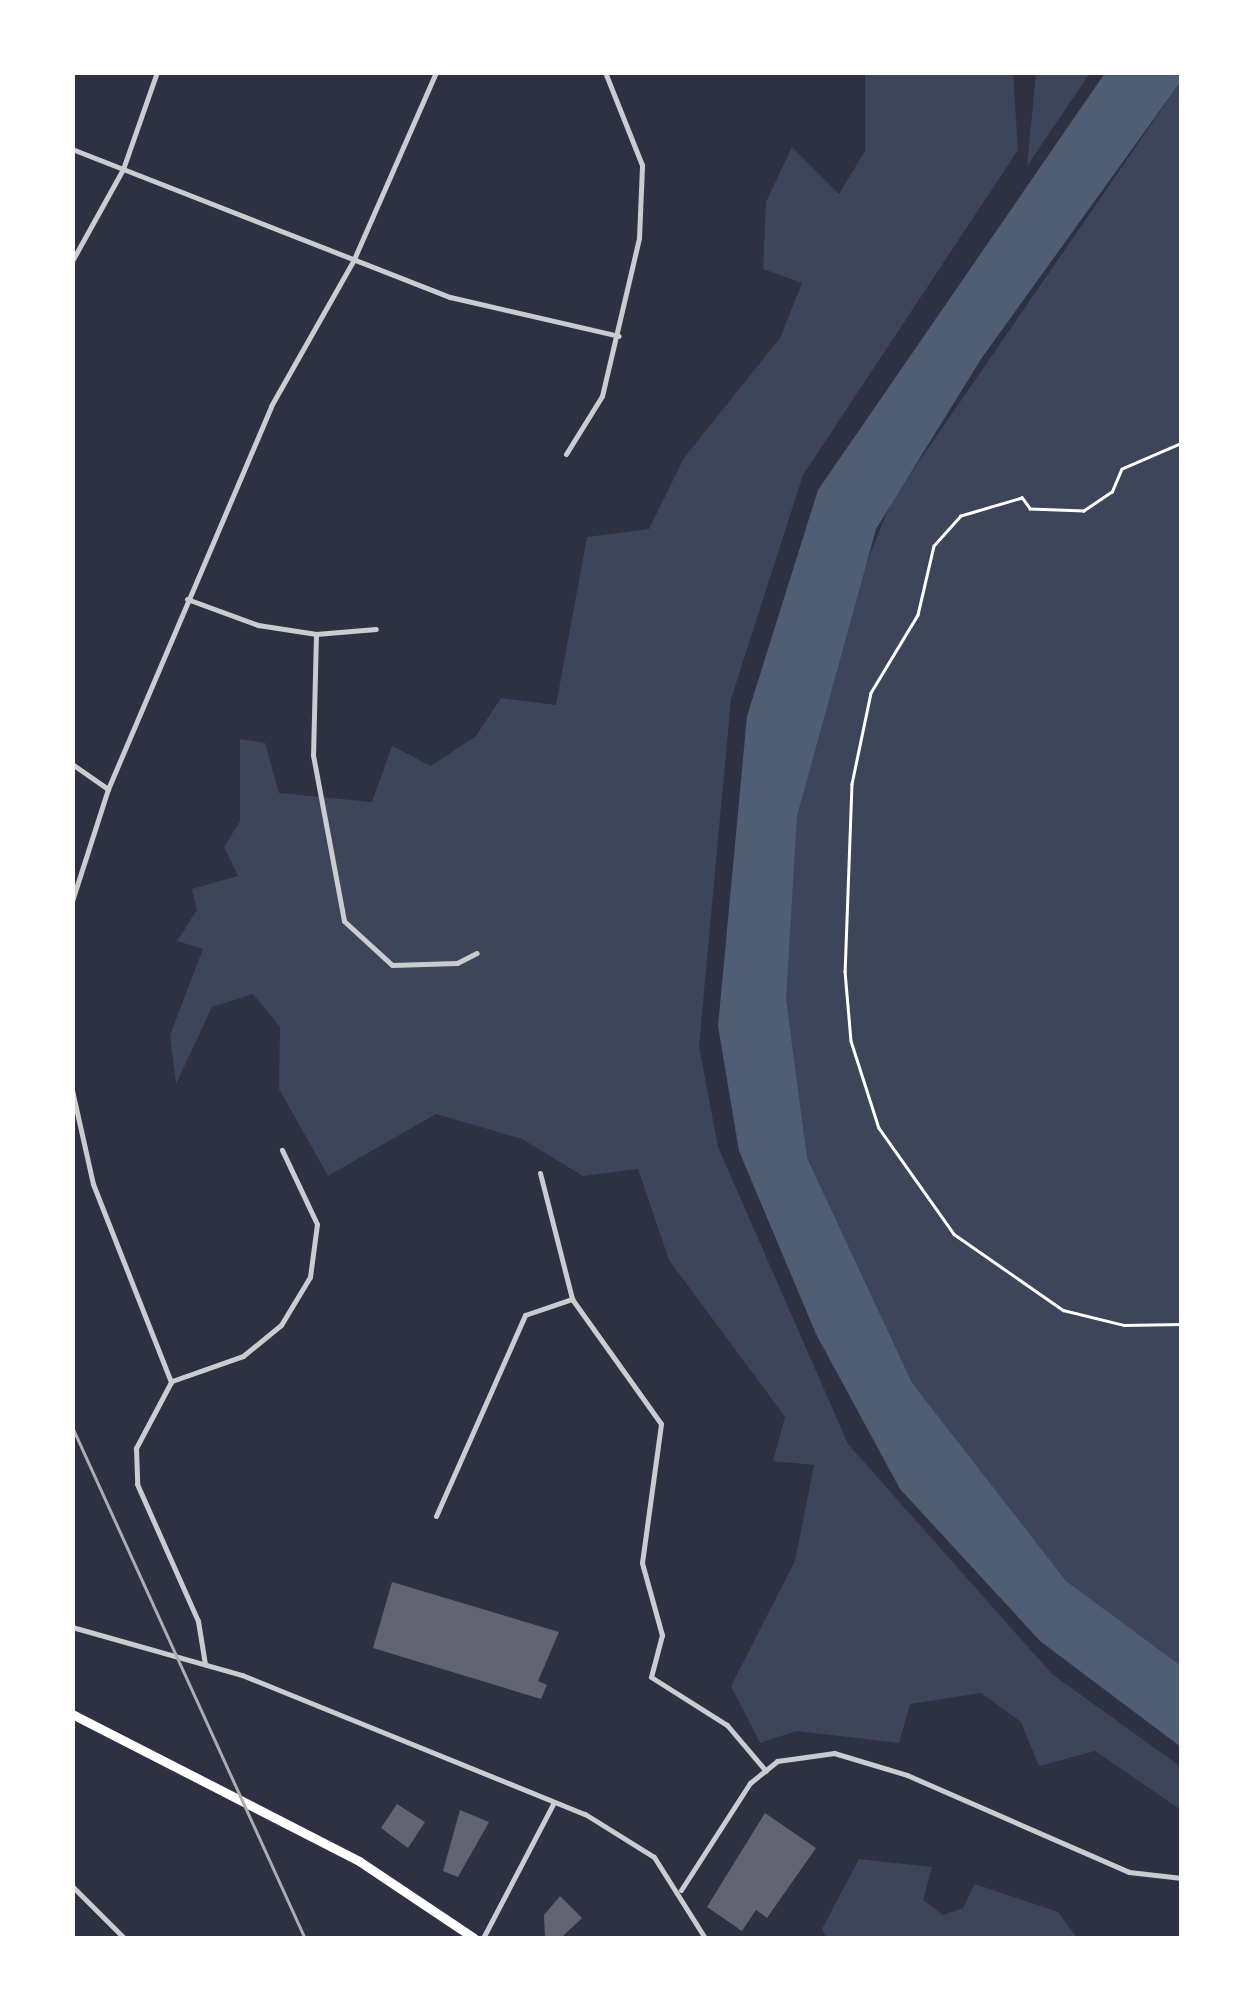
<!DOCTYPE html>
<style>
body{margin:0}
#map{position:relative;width:1254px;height:2011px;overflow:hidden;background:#2d3142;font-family:"Zilla Slab",serif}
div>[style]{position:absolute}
.green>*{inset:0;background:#3c4559}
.water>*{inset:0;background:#4f5d75}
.building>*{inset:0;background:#626471}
.path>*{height:2.5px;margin:-1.25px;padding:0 1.25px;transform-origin:1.25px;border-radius:1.25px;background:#fff}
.minor>*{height:5px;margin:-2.5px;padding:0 2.5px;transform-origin:2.5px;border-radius:2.5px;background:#caccd0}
.primary>*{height:9px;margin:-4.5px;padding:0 4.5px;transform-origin:4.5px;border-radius:4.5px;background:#fff}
.rail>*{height:2.5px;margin:-1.25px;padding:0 1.25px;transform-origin:1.25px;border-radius:1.25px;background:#abadb3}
span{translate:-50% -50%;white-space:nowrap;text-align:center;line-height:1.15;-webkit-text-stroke:10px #fff;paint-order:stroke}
.frame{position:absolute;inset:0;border:75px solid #fff;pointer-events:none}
</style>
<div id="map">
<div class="green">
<div style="clip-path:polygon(865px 73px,1013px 73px,1018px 150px,803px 475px,731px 699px,699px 1046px,718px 1147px,848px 1444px,1052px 1674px,1181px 1767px,1181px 1810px,1095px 1751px,1039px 1766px,1021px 1722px,981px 1693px,910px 1704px,899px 1743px,797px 1731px,760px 1743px,731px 1686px,795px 1561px,814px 1465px,773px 1461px,785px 1417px,669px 1260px,638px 1169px,583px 1176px,522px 1139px,436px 1114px,328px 1176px,279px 1089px,280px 1027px,253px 994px,212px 1007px,176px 1084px,170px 1035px,203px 949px,177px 941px,197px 910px,192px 889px,238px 876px,224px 847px,240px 821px,240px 739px,265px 743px,279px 793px,372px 802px,392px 746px,431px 766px,476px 736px,501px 698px,556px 705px,587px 537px,649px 529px,684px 458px,780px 338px,802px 283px,763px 269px,766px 202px,792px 147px,839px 194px,865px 151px)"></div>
<div style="clip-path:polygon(1036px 73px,1090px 73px,1027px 166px)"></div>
<div style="clip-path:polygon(1181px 81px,1181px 1739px,1071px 1658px,785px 1215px,780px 779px,891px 502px)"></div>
<div style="clip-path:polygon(859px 1859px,932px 1867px,923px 1900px,943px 1915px,963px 1908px,975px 1884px,1058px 1912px,1077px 1938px,827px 1938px,822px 1929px)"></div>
</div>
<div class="water">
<div style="clip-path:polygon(1105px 73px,1181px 73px,1181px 81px,981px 359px,876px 529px,797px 816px,786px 999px,807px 1158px,912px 1383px,1066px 1581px,1181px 1666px,1181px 1747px,1040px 1641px,900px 1489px,816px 1334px,739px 1151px,718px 1026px,747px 716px,818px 490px)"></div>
</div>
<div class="building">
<div style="clip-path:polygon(392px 1582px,559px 1632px,538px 1681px,547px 1685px,541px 1699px,373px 1648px)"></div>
<div style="clip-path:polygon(397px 1804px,425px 1822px,408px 1848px,381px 1828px)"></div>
<div style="clip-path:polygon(460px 1810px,489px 1822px,458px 1877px,443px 1871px)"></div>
<div style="clip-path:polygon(765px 1813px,816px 1848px,767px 1918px,756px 1910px,742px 1931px,707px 1907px)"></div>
<div style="clip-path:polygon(560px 1896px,582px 1918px,561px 1938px,545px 1938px,544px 1915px)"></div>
</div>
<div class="path">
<div style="left:1182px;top:443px;width:65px;rotate:156.6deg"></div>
<div style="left:1122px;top:469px;width:25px;rotate:113deg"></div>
<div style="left:1112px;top:492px;width:34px;rotate:146deg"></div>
<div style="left:1084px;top:511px;width:54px;rotate:-177.9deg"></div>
<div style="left:1030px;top:509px;width:14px;rotate:-126deg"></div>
<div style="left:1022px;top:498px;width:64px;rotate:163.6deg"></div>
<div style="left:961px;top:516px;width:40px;rotate:132deg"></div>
<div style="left:934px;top:546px;width:71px;rotate:103.1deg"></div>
<div style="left:918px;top:615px;width:91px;rotate:121.1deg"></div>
<div style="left:871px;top:693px;width:93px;rotate:101.8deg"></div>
<div style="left:852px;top:784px;width:187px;rotate:92.1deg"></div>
<div style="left:845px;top:971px;width:70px;rotate:85.1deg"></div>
<div style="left:851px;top:1041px;width:91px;rotate:72.2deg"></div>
<div style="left:879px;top:1128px;width:130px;rotate:54.7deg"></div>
<div style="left:954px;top:1234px;width:133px;rotate:34.9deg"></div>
<div style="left:1063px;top:1310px;width:63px;rotate:13.8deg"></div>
<div style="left:1124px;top:1325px;width:58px;rotate:-1deg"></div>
</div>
<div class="minor">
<div style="left:72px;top:149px;width:406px;rotate:21.4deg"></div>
<div style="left:450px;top:297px;width:173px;rotate:13deg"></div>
<div style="left:72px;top:261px;width:105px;rotate:-61deg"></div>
<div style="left:123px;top:169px;width:103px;rotate:-70.7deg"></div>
<div style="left:566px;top:454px;width:68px;rotate:-58.2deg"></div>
<div style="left:602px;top:396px;width:162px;rotate:-76.8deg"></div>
<div style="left:639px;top:238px;width:73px;rotate:-87.6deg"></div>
<div style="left:642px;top:165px;width:100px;rotate:-111.7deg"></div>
<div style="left:187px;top:599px;width:76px;rotate:20.1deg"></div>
<div style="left:258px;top:625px;width:59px;rotate:8.8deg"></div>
<div style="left:316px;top:634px;width:60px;rotate:-4.8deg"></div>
<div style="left:316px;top:634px;width:121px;rotate:91.4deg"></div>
<div style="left:313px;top:755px;width:169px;rotate:79.4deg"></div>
<div style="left:344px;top:921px;width:65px;rotate:42.5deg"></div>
<div style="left:392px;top:965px;width:65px;rotate:-1.8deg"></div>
<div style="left:457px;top:963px;width:22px;rotate:-27deg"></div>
<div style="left:72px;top:764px;width:44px;rotate:34.8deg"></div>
<div style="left:72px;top:901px;width:118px;rotate:-72.2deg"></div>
<div style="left:108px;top:789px;width:416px;rotate:-66.9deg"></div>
<div style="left:271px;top:406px;width:169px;rotate:-60.5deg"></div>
<div style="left:354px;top:259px;width:204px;rotate:-66.3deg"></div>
<div style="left:72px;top:1090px;width:96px;rotate:77.4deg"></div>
<div style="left:93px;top:1184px;width:213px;rotate:68.5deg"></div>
<div style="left:171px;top:1382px;width:75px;rotate:117.9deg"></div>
<div style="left:136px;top:1448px;width:36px;rotate:88deg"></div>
<div style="left:137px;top:1484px;width:150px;rotate:66deg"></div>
<div style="left:198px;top:1621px;width:44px;rotate:80.8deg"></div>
<div style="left:540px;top:1173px;width:130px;rotate:75.7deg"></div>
<div style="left:572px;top:1299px;width:153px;rotate:54.5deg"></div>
<div style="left:661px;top:1424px;width:140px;rotate:97.8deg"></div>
<div style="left:642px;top:1563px;width:75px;rotate:74.5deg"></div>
<div style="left:662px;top:1635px;width:43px;rotate:104.7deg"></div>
<div style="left:651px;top:1677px;width:90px;rotate:32.3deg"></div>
<div style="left:727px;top:1725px;width:60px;rotate:49.7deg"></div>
<div style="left:172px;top:1381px;width:75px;rotate:-19.4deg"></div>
<div style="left:243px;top:1356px;width:49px;rotate:-39.2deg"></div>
<div style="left:281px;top:1325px;width:56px;rotate:-58.9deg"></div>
<div style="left:310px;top:1277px;width:53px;rotate:-82.5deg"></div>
<div style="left:317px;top:1224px;width:82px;rotate:-115.3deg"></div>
<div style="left:436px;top:1516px;width:220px;rotate:-66.1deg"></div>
<div style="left:525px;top:1315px;width:50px;rotate:-18.8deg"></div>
<div style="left:72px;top:1627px;width:177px;rotate:15.8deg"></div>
<div style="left:242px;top:1675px;width:370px;rotate:22.1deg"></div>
<div style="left:585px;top:1814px;width:81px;rotate:31.9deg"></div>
<div style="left:654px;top:1857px;width:96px;rotate:57.8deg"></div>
<div style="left:72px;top:1886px;width:74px;rotate:45deg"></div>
<div style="left:681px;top:1890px;width:127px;rotate:-57.2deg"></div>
<div style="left:750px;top:1783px;width:35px;rotate:-39deg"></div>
<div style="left:777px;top:1761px;width:58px;rotate:-8deg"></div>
<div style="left:834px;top:1753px;width:76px;rotate:16.8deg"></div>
<div style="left:907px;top:1775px;width:242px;rotate:23.6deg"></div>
<div style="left:1129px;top:1872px;width:53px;rotate:6.5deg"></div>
<div style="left:483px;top:1938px;width:153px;rotate:-62.4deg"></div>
</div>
<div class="primary">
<div style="left:72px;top:1714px;width:322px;rotate:27.1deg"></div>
<div style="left:359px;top:1861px;width:138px;rotate:33.8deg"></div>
</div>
<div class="rail">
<div style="left:72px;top:1426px;width:563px;rotate:65.53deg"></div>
</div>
<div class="frame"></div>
</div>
